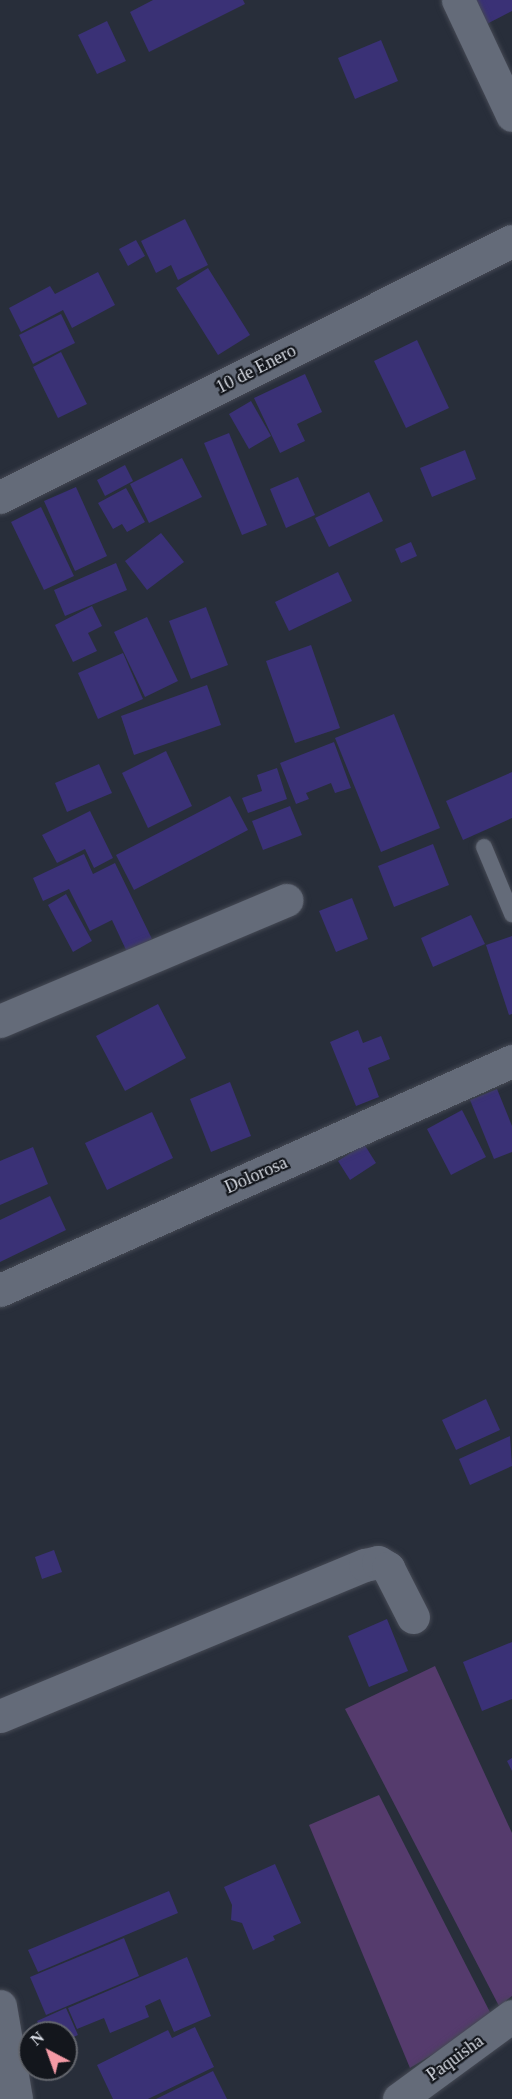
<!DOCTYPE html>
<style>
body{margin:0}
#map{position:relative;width:512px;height:2099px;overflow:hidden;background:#282e3a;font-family:"Times New Roman",serif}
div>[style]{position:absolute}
.green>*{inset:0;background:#553b6d}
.building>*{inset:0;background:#3a3176}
.roads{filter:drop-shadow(0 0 2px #454954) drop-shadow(0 0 2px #454954)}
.service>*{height:16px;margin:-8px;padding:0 8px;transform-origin:8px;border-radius:8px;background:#646b79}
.minor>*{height:33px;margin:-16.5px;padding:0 16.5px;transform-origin:16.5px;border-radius:16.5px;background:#646b79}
span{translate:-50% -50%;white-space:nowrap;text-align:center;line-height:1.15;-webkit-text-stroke:4.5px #13161c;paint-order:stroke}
.street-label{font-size:18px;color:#d8dce4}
.north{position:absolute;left:18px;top:2021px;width:60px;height:60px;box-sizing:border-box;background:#13161c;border:2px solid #62656c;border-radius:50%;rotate:319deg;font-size:16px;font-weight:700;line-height:24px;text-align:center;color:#d8dce4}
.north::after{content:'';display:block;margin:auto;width:21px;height:27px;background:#f49aa5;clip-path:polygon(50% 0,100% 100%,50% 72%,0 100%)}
</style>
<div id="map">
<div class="green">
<div style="clip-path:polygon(435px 1666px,512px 1833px,512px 1996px,499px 2006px,345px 1709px)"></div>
<div style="clip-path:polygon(379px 1795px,493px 2018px,410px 2068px,309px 1825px)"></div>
</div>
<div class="building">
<div style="clip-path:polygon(153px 0,243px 0,245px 4px,149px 52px,130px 12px)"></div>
<div style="clip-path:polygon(469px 0,512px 0,512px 11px,483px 26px)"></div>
<div style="clip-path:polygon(107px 21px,126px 61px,97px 74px,78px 35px)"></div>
<div style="clip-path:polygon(381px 40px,398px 81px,355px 99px,338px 58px)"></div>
<div style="clip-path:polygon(185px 219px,208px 265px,178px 280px,171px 265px,156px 273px,141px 241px)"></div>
<div style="clip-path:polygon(136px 240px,145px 256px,128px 266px,119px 249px)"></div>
<div style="clip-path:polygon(208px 268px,250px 335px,218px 355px,176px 288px)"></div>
<div style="clip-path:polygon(98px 272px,115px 305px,72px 328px,63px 310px,21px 332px,9px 308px,50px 286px,55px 294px)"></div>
<div style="clip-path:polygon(61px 314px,75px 343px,33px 364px,19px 335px)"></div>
<div style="clip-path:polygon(417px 340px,449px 408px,406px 428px,374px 361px)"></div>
<div style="clip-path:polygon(61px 352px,87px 404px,58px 418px,33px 367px)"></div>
<div style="clip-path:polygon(305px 374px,322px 412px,297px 424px,305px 441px,280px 453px,254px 398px)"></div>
<div style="clip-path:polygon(251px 401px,271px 436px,249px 449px,229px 414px)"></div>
<div style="clip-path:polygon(229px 433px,267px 525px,242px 535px,204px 443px)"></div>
<div style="clip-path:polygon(465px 450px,476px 479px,432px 497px,420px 468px)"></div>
<div style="clip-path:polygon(182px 458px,202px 497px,149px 523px,130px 484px)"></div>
<div style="clip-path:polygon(125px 465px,133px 481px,105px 496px,97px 480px)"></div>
<div style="clip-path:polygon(298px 477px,315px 515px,286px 528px,270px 489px)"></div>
<div style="clip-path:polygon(76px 487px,107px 556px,75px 571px,44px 501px)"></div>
<div style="clip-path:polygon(126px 488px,145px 522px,127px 532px,122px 524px,113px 529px,98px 503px)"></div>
<div style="clip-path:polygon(369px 492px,383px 521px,329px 547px,315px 518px)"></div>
<div style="clip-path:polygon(41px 507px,74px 576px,44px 590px,11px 522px)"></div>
<div style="clip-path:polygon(161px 533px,184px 562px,147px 590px,125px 561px)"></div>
<div style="clip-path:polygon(411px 542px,417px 556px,401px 563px,395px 549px)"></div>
<div style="clip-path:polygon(116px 563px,127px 590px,65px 616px,54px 590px)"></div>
<div style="clip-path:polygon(338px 572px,352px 601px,289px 631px,275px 602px)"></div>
<div style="clip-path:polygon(92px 606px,102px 626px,88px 633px,97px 651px,73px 662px,55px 625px)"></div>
<div style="clip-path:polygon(206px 607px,228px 665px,191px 679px,169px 621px)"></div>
<div style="clip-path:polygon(147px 617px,178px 681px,145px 697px,114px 632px)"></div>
<div style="clip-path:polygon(311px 645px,340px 728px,295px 743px,266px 661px)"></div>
<div style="clip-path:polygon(123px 653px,143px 699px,98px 719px,78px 673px)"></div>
<div style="clip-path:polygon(207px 685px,221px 725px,134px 755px,121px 716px)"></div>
<div style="clip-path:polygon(394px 714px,440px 828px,381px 852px,335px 738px)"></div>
<div style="clip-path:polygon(334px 742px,351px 788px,335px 793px,331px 783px,306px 793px,309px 799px,296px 804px,280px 763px)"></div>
<div style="clip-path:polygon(166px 751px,192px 806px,148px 828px,122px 773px)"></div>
<div style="clip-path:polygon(99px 764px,112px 793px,67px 812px,55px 783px)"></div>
<div style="clip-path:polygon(277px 768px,287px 799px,248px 813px,242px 798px,262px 791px,257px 775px)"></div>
<div style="clip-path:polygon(512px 772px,512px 818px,463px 840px,446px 801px)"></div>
<div style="clip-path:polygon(230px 796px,248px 830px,134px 890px,116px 855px)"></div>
<div style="clip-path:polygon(290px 806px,302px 835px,263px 850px,252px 821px)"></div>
<div style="clip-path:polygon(90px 811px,113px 858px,94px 868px,85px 849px,57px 863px,42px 835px)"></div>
<div style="clip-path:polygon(433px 844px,449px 885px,394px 907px,378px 866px)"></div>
<div style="clip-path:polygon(84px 854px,93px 874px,115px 863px,152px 939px,127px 952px,112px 920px,90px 931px,69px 889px,43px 901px,33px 878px)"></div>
<div style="clip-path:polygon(66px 894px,92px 941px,73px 952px,48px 905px)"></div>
<div style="clip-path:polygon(352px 898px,368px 939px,336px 952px,319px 911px)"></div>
<div style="clip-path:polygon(471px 915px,485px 944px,433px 967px,421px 938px)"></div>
<div style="clip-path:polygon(512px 936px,512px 1014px,509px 1015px,486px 945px)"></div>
<div style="clip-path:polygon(158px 1004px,186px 1058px,125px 1091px,96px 1036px)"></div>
<div style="clip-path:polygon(358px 1030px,363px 1043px,381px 1036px,390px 1059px,368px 1068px,379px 1097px,356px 1106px,330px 1042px)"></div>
<div style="clip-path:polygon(230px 1082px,251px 1136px,211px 1152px,190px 1099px)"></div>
<div style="clip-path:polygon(497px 1089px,512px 1126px,512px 1152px,494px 1159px,470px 1100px)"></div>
<div style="clip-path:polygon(462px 1110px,486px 1157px,451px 1175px,427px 1129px)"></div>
<div style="clip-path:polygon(152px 1112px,173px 1158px,107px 1190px,85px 1143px)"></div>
<div style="clip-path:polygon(364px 1144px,376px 1163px,350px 1180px,338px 1161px)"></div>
<div style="clip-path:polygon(33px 1147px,48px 1184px,0 1205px,0 1161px)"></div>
<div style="clip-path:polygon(50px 1196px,66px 1230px,0 1262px,0 1220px)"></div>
<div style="clip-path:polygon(486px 1399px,500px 1430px,456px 1450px,442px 1420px)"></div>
<div style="clip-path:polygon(510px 1436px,512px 1466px,470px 1485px,459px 1459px)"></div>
<div style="clip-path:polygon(54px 1550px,62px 1572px,42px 1579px,35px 1557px)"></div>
<div style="clip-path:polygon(387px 1619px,408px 1671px,369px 1687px,348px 1636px)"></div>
<div style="clip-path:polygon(512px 1642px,512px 1699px,482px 1711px,463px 1662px)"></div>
<div style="clip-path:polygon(512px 1758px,512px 1771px,507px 1761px)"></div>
<div style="clip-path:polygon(275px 1864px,301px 1923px,273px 1936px,275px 1940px,253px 1950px,242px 1923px,231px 1920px,232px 1905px,224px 1887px)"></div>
<div style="clip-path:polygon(169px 1891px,178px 1913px,38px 1972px,28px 1950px)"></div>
<div style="clip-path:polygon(124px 1938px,139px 1976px,46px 2015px,30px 1977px)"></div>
<div style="clip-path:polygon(187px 1957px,211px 2016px,174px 2032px,160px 1999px,145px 2006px,149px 2017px,110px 2033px,104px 2018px,77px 2029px,68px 2008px)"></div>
<div style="clip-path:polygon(66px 2008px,78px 2035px,66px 2040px,66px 2033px,42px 2033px,37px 2021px)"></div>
<div style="clip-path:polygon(195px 2027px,214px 2067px,148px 2099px,113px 2099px,97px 2065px,168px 2030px,172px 2038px)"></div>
<div style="clip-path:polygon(213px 2071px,227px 2099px,156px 2099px)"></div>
</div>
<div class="roads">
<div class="service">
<div style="left:484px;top:847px;width:73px;rotate:67.3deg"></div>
</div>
<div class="minor">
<div style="left:458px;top:0;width:127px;rotate:64.8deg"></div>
<div style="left:0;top:497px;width:572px;rotate:-26.57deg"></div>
<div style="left:0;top:1021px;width:311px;rotate:-22.9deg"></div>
<div style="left:0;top:1290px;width:561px;rotate:-24.1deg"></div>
<div style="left:0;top:1716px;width:395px;rotate:-22.5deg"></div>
<div style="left:365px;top:1565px;width:13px;rotate:-13deg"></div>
<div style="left:378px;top:1562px;width:12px;rotate:31deg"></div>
<div style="left:388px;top:1568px;width:55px;rotate:63deg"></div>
<div style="left:0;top:2006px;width:94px;rotate:80.2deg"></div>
<div style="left:399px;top:2099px;width:140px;rotate:-36.3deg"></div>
</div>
</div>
<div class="street-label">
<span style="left:256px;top:369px;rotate:-27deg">10 de Enero</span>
<span style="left:256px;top:1175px;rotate:-24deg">Dolorosa</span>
<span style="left:455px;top:2058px;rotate:-36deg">Paquisha</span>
</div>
<div class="north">N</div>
</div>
